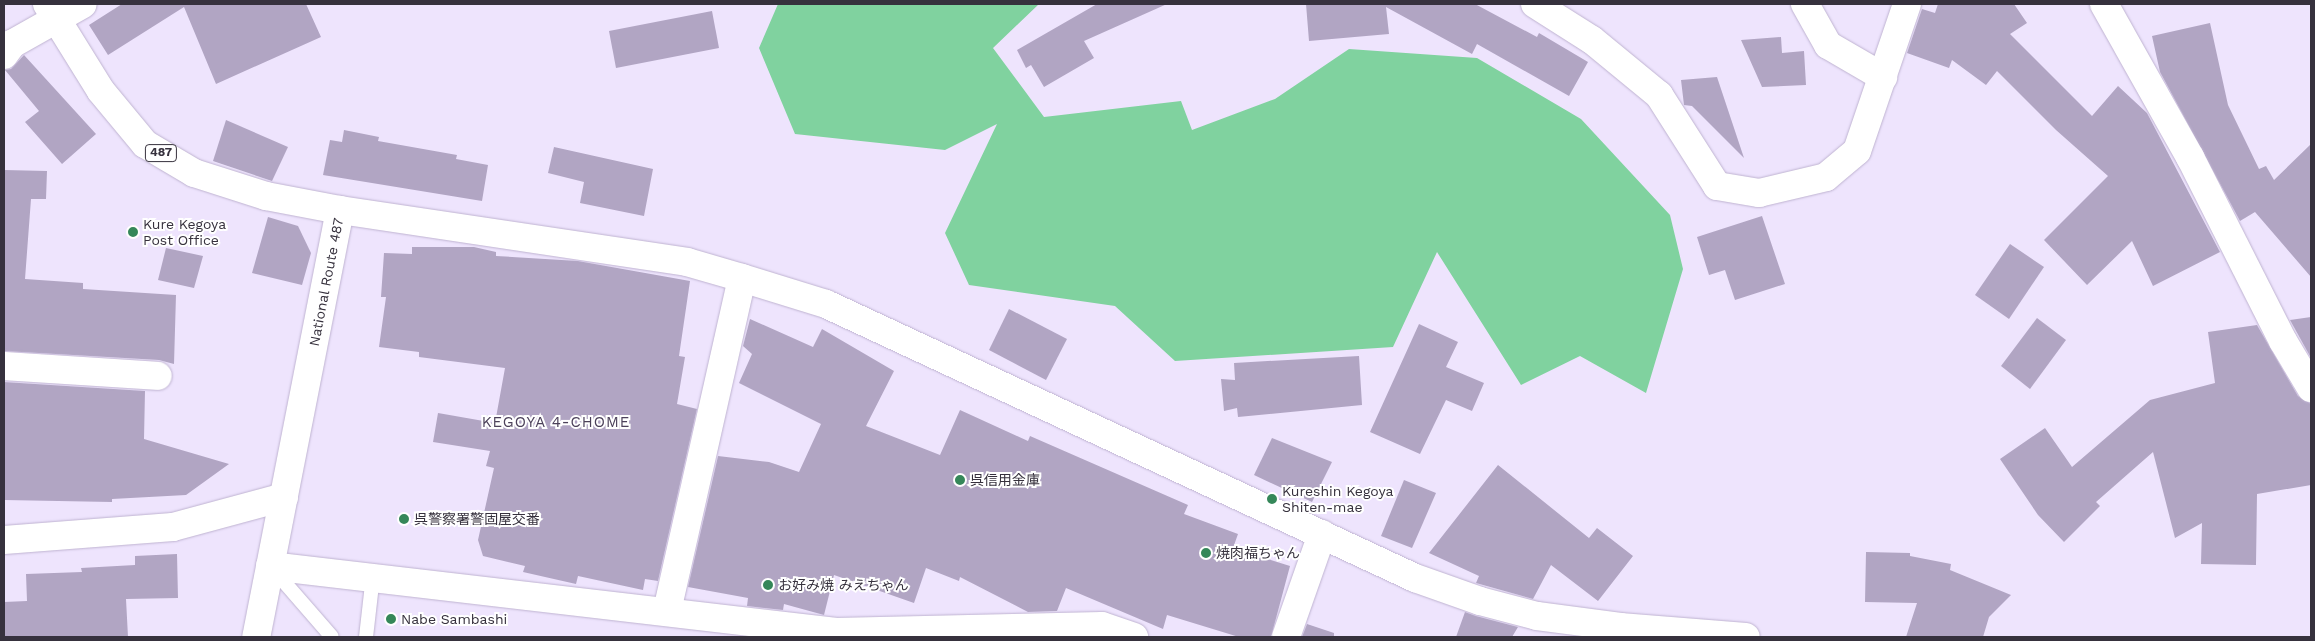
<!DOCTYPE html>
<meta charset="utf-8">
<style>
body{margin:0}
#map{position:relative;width:2315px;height:641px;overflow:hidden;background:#eee4fd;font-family:"Work Sans","Noto Sans JP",sans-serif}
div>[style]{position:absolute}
.green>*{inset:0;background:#80d29f}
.building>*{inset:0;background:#b1a5c3}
.roads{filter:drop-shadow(0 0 1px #bfb3d1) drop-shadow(0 0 1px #bfb3d1)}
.lane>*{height:14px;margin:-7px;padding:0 7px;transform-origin:7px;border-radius:7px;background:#fff}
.street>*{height:28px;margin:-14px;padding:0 14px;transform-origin:14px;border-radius:14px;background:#fff}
.secondary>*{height:28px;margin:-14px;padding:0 14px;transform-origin:14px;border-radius:14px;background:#fff}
.highway>*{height:28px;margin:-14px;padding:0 14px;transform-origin:14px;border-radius:14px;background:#fff}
.dots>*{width:14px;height:14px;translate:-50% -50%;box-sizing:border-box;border:2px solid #fff;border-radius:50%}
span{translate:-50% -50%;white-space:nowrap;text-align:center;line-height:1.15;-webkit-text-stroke:4px #fff;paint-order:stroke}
.shield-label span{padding:1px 4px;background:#fff;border:1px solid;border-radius:4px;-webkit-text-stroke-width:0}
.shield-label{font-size:12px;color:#36313d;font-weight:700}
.poi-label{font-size:14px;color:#36313d}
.left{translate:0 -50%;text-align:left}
.street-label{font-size:14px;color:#36313d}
.neighbourhood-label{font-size:15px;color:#4c415a;letter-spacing:1px}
.frame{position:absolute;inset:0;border:5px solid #36313d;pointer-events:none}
</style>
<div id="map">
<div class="green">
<div style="clip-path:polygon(778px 4px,1039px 4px,993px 48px,1044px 117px,1181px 101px,1192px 130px,1275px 99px,1349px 49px,1477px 58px,1581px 119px,1670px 215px,1683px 269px,1646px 393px,1580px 356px,1521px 385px,1437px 252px,1393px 347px,1175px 361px,1115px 306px,969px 285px,945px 233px,997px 124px,945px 150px,795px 134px,759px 48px)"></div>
</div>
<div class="building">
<div style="clip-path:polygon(122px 4px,306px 4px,321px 37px,216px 84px,184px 7px,108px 55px,89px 25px)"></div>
<div style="clip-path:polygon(1097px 4px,1167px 4px,1084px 41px,1094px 58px,1044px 87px,1031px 65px,1026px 68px,1017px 50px)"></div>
<div style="clip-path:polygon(1306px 4px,1475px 4px,1537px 37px,1539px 33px,1588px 62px,1569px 96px,1477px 44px,1472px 54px,1386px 7px,1389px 34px,1309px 41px)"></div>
<div style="clip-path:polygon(1938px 4px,2014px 4px,2027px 23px,2010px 34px,2092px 116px,2118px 86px,2147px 113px,2220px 252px,2153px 286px,2132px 241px,2087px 285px,2044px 240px,2108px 176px,2056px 130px,1997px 71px,1986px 85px,1952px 60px,1949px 68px,1907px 53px,1922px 9px,1935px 13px)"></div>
<div style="clip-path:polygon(712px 11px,719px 48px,616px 68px,609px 31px)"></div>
<div style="clip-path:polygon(2210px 23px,2228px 105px,2259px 169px,2266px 166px,2274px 180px,2311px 144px,2311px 277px,2255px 212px,2240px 221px,2160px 72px,2152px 36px)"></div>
<div style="clip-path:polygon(1781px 37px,1782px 53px,1804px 51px,1806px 85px,1762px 87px,1741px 40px)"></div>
<div style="clip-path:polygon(24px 55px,96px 134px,62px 164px,25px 122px,39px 111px,5px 70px,11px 69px)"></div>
<div style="clip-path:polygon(1717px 77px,1744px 158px,1692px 106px,1684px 105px,1681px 80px)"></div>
<div style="clip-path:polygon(226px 120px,288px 147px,272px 181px,213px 161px)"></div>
<div style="clip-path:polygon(344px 130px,379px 137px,378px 141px,457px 155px,456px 159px,488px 165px,482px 201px,323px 175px,330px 140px,342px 142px)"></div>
<div style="clip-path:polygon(554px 147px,653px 169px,644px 216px,580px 203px,584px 182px,548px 173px)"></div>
<div style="clip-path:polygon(4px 170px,47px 171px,46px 199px,31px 199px,25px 279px,83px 283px,83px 289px,176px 295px,174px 364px,159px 360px,4px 351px)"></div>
<div style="clip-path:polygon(1762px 216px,1785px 284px,1735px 300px,1725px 270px,1709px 275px,1697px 237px)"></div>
<div style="clip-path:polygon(268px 217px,298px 226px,311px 253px,302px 285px,252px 273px)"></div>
<div style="clip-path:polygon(2010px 244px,2044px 267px,2009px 319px,1975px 295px)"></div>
<div style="clip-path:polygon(412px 247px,474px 247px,496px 252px,496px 256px,578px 261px,690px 281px,679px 356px,685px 357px,677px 404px,697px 409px,658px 581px,645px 579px,643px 590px,578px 576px,576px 584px,523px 572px,525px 566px,483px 556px,478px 540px,494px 468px,486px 466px,490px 451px,433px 442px,438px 413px,495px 423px,505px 368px,419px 357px,419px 352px,379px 347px,386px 297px,381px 297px,384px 253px,412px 254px)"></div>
<div style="clip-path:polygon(166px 248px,203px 256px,194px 288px,158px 280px)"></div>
<div style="clip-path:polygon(1009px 309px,1067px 339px,1046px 380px,989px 350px)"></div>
<div style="clip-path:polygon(2311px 317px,2311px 358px,2290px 320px)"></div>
<div style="clip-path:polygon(2037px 318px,2066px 340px,2030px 389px,2001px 366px)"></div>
<div style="clip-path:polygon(750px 319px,813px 347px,822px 329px,894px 371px,866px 426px,940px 455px,960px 410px,1028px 441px,1030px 436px,1188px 505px,1184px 514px,1238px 534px,1233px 548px,1290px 566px,1271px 637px,1239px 637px,1167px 615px,1163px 629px,1066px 588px,1057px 611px,1028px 612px,960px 577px,959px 581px,926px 568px,914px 603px,834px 575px,824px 615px,784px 604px,783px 610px,747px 606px,748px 598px,688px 587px,718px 456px,769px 462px,799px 472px,821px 424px,739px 383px,752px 354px,743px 346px)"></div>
<div style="clip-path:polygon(1419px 324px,1458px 342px,1446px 367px,1484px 383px,1472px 411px,1446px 400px,1420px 454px,1370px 432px)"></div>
<div style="clip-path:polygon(2257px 325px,2298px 396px,2311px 404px,2311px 485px,2257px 494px,2256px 565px,2201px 564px,2202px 523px,2175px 538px,2153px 452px,2096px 502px,2100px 506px,2064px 542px,2038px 515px,2000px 459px,2045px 428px,2072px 467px,2150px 400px,2215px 383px,2208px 332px)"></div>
<div style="clip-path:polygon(1359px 356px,1362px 405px,1238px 417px,1237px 408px,1224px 411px,1221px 379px,1235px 380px,1234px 363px)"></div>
<div style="clip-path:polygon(4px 382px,145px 391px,144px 439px,229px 464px,186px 495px,112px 499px,112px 502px,4px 500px)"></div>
<div style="clip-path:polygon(1272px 438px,1332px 462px,1312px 502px,1254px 475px)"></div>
<div style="clip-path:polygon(1498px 465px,1589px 538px,1597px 528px,1633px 556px,1598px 601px,1551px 565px,1533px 599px,1476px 583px,1479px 576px,1429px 553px)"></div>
<div style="clip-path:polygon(1404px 480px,1436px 493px,1412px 548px,1381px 536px)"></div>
<div style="clip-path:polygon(1866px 552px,1910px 553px,1910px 556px,1951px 564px,1950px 570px,2011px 595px,1989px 617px,1983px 637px,1906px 637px,1917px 603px,1865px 602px)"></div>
<div style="clip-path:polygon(177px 554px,178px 598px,126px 599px,128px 637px,4px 637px,4px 602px,27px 601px,26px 574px,82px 572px,81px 568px,135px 565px,135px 556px)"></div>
<div style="clip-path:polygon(1465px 612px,1476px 616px,1518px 627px,1512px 637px,1456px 637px)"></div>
<div style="clip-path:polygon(1307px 624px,1334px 633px,1334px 637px,1302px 637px)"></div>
</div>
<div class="roads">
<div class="lane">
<div style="left:272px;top:568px;width:91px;rotate:49deg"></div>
<div style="left:366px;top:637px;width:61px;rotate:-83.5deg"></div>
</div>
<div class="street">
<div style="left:1535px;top:4px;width:67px;rotate:32.3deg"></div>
<div style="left:1592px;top:40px;width:87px;rotate:39.4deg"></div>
<div style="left:1659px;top:95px;width:108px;rotate:57.5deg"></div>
<div style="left:1717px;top:186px;width:43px;rotate:9.5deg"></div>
<div style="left:1759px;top:193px;width:69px;rotate:-13.4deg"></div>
<div style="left:1826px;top:177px;width:40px;rotate:-40deg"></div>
<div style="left:1857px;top:151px;width:155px;rotate:-71.2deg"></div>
<div style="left:1805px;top:4px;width:47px;rotate:60.7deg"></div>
<div style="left:1828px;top:45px;width:64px;rotate:30.2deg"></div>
<div style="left:2104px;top:4px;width:176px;rotate:60.7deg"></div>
<div style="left:2190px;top:157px;width:206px;rotate:63.2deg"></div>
<div style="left:2283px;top:341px;width:55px;rotate:59.2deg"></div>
<div style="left:4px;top:55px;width:14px;rotate:-54deg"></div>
<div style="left:12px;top:44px;width:81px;rotate:-29.4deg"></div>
<div style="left:4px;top:366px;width:154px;rotate:3.7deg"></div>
<div style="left:270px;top:566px;width:570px;rotate:6.65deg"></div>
<div style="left:836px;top:632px;width:266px;rotate:-1.3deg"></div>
<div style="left:1102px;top:626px;width:34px;rotate:19deg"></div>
<div style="left:667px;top:611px;width:341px;rotate:-77.3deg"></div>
<div style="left:1286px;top:637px;width:109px;rotate:-70.7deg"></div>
</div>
<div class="secondary">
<div style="left:340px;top:210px;width:351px;rotate:8.5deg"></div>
<div style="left:687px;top:262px;width:57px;rotate:16.2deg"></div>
<div style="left:742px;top:278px;width:88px;rotate:17.2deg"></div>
<div style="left:826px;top:304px;width:650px;rotate:24.95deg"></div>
<div style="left:1415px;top:578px;width:69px;rotate:19.5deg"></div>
<div style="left:1480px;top:601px;width:59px;rotate:14.7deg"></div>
<div style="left:1537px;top:616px;width:84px;rotate:7.5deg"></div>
<div style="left:1620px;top:627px;width:126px;rotate:4.5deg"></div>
<div style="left:4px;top:540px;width:169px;rotate:-4.4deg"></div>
<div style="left:173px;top:527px;width:115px;rotate:-15.1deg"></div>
</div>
<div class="highway">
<div style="left:47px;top:4px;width:102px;rotate:58.2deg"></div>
<div style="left:101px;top:91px;width:69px;rotate:50.3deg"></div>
<div style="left:145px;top:144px;width:57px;rotate:30.6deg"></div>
<div style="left:194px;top:173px;width:76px;rotate:17.7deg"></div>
<div style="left:266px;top:196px;width:75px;rotate:10.7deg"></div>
<div style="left:340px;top:210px;width:435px;rotate:101.1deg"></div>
</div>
</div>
<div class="dots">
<div style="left:133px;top:232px;background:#358759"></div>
<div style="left:960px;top:480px;background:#358759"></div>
<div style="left:1272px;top:499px;background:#358759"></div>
<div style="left:404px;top:519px;background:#358759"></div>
<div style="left:1206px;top:553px;background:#358759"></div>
<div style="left:768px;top:585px;background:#358759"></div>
<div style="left:391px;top:619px;background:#358759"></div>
</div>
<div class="shield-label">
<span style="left:161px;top:153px">487</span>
</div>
<div class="poi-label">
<span class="left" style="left:143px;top:232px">Kure Kegoya<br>Post Office</span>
<span class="left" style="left:970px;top:480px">呉信用金庫</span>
<span class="left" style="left:1282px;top:499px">Kureshin Kegoya<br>Shiten-mae</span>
<span class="left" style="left:414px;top:519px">呉警察署警固屋交番</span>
<span class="left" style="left:1216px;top:553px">焼肉福ちゃん</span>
<span class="left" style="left:778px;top:585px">お好み焼 みえちゃん</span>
<span class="left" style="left:401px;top:619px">Nabe Sambashi</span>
</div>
<div class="street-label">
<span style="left:326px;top:282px;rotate:-79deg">National Route 487</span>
</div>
<div class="neighbourhood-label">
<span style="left:556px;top:423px">KEGOYA 4-CHOME</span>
</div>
<div class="frame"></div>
</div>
